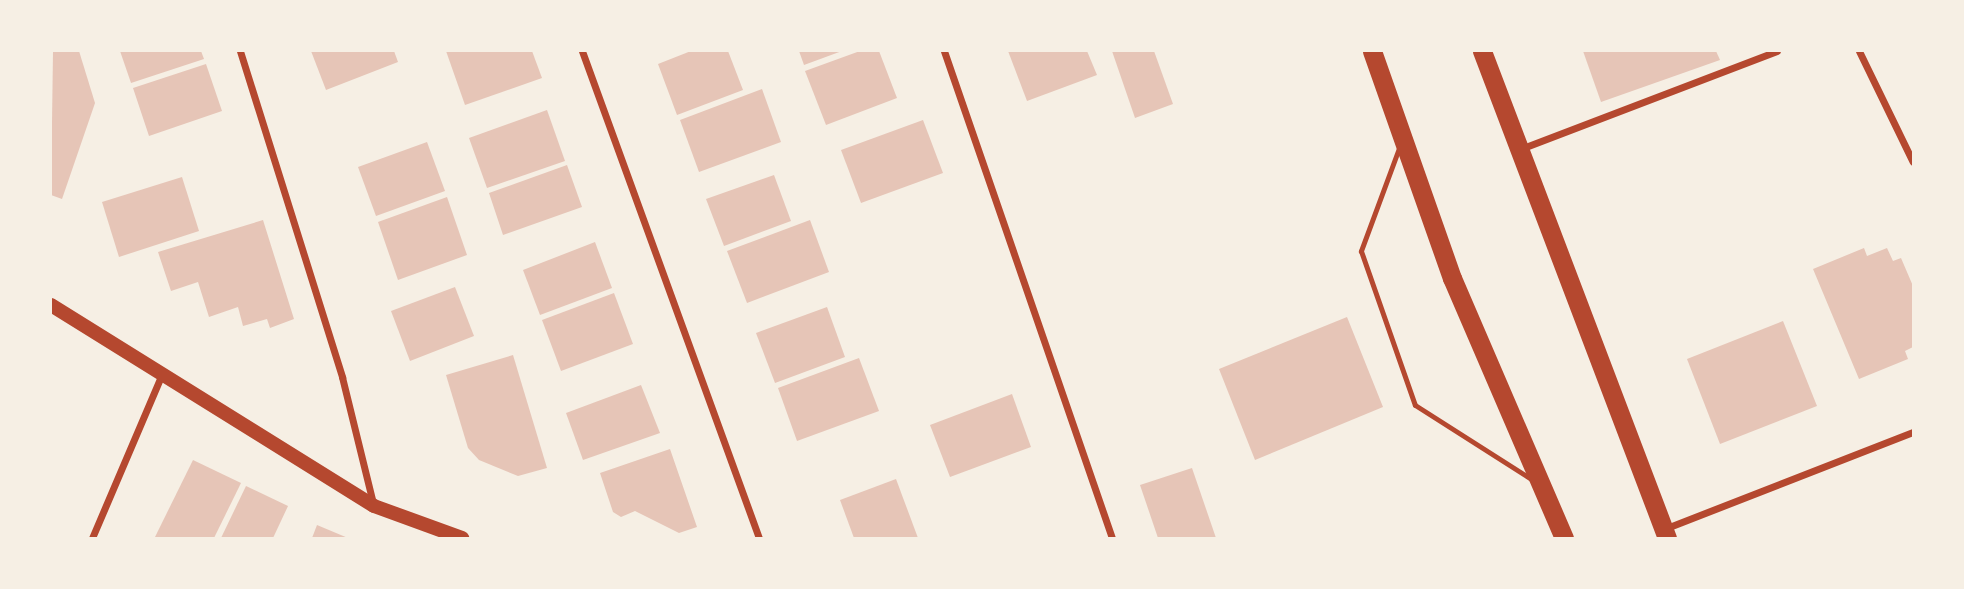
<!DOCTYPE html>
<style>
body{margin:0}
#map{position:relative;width:1964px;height:589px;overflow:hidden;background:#f6efe4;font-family:Rubik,sans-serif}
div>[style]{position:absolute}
.building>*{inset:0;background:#e6c5b7}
.service>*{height:5px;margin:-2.5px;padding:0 2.5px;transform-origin:2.5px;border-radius:2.5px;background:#b5482f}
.minor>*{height:7px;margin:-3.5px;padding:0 3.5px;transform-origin:3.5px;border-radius:3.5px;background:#b5482f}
.secondary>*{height:14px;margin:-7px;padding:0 7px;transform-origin:7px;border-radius:7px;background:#b5482f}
.trunk>*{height:19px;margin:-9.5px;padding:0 9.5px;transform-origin:9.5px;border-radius:9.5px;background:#b5482f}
span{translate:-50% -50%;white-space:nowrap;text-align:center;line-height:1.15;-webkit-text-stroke:5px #f6efe4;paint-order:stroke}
.frame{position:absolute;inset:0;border:52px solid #f6efe4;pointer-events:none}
</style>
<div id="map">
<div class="building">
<div style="clip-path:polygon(53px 51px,79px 51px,95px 103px,62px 199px,51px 195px)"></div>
<div style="clip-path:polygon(120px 51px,201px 51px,204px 59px,131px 83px)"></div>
<div style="clip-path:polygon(311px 51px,394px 51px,398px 62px,326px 90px)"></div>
<div style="clip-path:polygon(446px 51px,532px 51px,542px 78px,465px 105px)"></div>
<div style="clip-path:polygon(691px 51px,728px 51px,743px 90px,677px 115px,658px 64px)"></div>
<div style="clip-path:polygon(799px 51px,842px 51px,804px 65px)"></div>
<div style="clip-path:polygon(860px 51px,879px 51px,897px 98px,826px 125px,805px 71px)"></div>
<div style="clip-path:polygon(1008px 51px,1087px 51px,1097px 75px,1027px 101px)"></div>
<div style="clip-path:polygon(1112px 51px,1154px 51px,1173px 104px,1135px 118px)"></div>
<div style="clip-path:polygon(1583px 51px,1716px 51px,1720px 60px,1601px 102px)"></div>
<div style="clip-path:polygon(206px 64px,222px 111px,149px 136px,133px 88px)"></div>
<div style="clip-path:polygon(762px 89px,781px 142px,699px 172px,680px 120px)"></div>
<div style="clip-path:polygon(547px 110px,565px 161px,487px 188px,469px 138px)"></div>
<div style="clip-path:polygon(923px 120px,943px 173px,861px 203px,841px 150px)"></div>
<div style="clip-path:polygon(427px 142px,445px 191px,376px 216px,358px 167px)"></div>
<div style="clip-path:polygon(567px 165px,582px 207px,503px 235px,489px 193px)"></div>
<div style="clip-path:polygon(774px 175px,791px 221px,724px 246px,706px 199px)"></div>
<div style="clip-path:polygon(182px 177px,199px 231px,119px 257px,102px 202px)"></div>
<div style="clip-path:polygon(447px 197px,467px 255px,398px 280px,378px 222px)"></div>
<div style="clip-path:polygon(263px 220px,294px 319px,270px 328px,267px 319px,243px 326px,238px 307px,209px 317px,198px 282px,171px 291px,158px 252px)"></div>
<div style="clip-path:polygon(810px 220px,829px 272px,747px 303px,727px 251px)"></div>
<div style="clip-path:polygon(595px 242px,612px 288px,540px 315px,523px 270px)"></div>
<div style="clip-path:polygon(1864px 248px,1867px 256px,1887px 248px,1893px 261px,1901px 258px,1913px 286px,1913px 347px,1905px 351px,1908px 359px,1859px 379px,1813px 269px)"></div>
<div style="clip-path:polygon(455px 287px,474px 336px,410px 361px,391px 311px)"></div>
<div style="clip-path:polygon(614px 293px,633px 344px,561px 371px,542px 320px)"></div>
<div style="clip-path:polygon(827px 307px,845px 357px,775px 383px,756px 333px)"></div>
<div style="clip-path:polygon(1347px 317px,1383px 407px,1255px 460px,1219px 369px)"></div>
<div style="clip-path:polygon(1783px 321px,1817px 406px,1720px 444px,1687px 359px)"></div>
<div style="clip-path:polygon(513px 355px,547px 468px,518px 476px,479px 460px,468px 448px,446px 375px)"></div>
<div style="clip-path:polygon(859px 358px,879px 411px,797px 441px,778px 388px)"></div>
<div style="clip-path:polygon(641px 385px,660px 433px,583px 460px,566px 413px)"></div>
<div style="clip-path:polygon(1012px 394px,1031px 447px,950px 477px,930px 425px)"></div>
<div style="clip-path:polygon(670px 449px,697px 527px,679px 533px,635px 511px,621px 517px,613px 512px,600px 473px)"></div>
<div style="clip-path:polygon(193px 460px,241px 483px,214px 538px,155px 537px)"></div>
<div style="clip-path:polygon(1192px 468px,1216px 538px,1158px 538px,1140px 485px)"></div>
<div style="clip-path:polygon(896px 479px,918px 538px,854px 538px,840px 500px)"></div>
<div style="clip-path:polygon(246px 486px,288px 506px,273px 538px,221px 538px)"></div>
<div style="clip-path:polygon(317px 525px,348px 538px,312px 538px)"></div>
</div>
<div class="service">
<div style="left:1399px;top:148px;width:110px;rotate:110.3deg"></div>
<div style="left:1361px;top:251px;width:163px;rotate:70.7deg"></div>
<div style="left:1415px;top:405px;width:138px;rotate:32.5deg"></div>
</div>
<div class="minor">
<div style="left:240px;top:51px;width:342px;rotate:72.6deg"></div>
<div style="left:342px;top:377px;width:130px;rotate:76.2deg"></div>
<div style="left:582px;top:51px;width:518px;rotate:70.03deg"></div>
<div style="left:944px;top:51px;width:515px;rotate:70.97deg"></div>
<div style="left:1859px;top:51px;width:123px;rotate:64.1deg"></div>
<div style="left:1520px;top:149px;width:275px;rotate:-20.9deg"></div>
<div style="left:1664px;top:529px;width:267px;rotate:-21.3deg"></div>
<div style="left:92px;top:538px;width:176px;rotate:-66.9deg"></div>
</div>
<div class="secondary">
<div style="left:51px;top:305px;width:380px;rotate:31.9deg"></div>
<div style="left:374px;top:506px;width:94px;rotate:20deg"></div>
</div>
<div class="trunk">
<div style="left:1372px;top:51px;width:241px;rotate:70.6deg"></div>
<div style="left:1452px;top:278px;width:283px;rotate:66.7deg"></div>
<div style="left:1482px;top:51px;width:521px;rotate:69.2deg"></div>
</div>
<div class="frame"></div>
</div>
